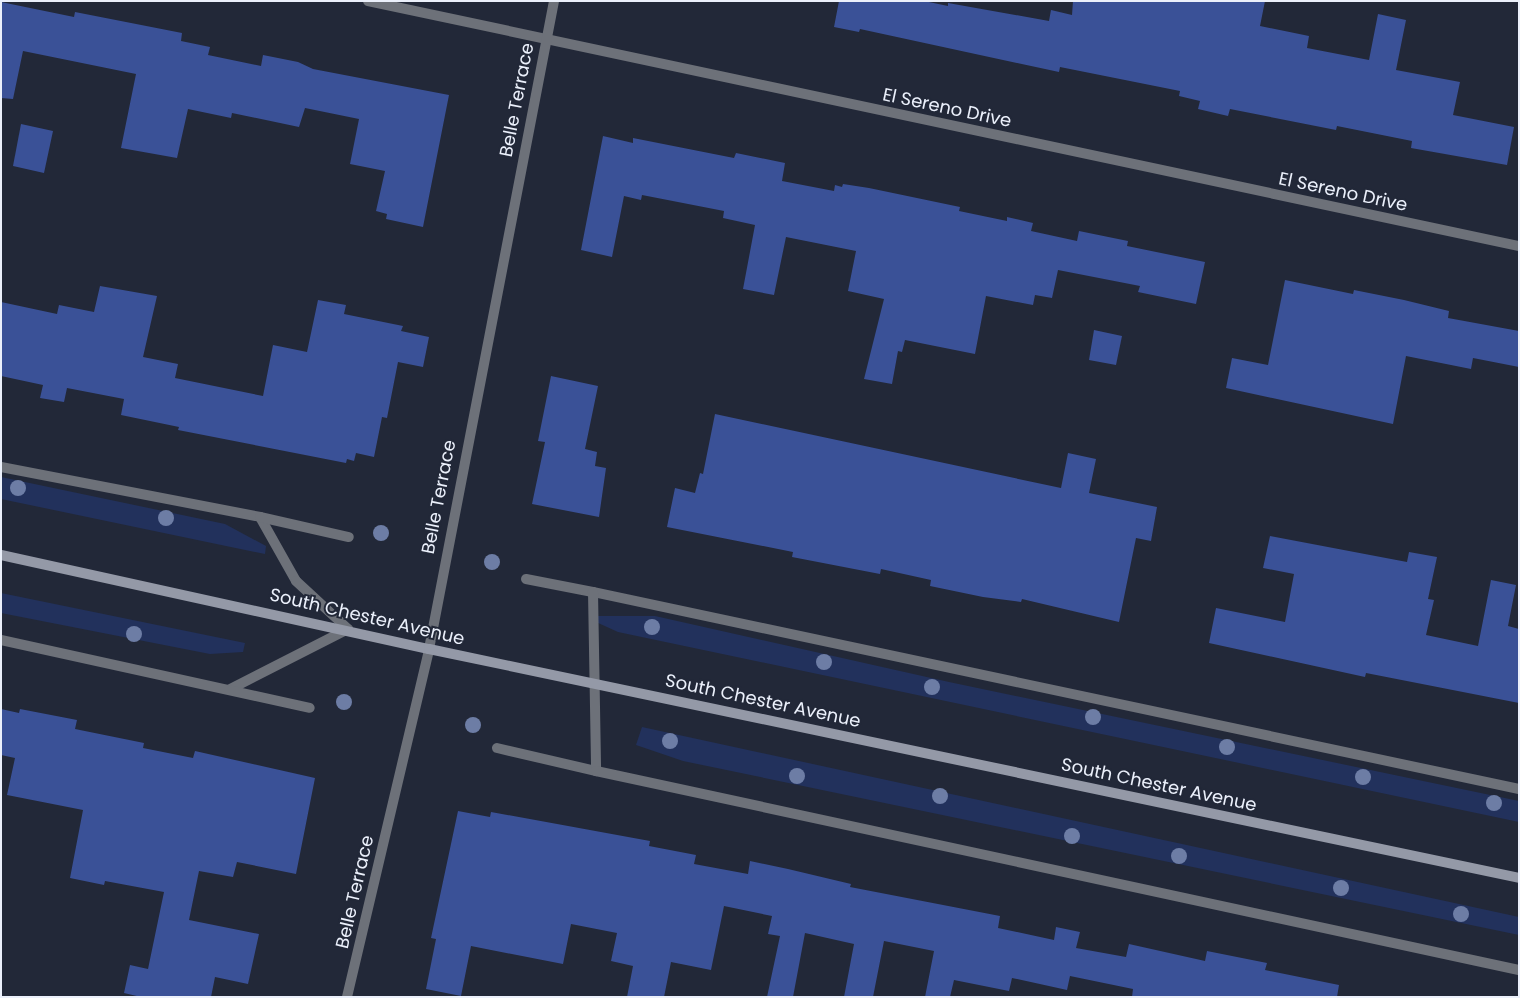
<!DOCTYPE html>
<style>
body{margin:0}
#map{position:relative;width:1520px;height:998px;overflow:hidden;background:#222838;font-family:Poppins,sans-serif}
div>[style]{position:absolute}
.green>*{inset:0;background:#22315c}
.building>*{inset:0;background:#3a5197}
.service>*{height:10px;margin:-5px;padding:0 5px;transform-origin:5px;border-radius:5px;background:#6d7179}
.minor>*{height:10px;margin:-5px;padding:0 5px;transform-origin:5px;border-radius:5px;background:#6d7179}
.tertiary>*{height:10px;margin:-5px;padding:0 5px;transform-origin:5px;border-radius:5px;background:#6d7179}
.secondary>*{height:10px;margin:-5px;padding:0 5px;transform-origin:5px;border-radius:5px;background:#9499a7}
.trees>*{width:16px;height:16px;margin:-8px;border-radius:50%;background:#6d7da5}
span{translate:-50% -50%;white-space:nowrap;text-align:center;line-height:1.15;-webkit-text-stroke:4px #222838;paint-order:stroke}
.street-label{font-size:18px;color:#ebf0fb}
.frame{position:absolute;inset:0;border:2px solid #ebf0fb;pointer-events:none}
</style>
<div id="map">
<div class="green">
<div style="clip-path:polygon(1px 477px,225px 524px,266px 546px,265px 554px,1px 499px)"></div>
<div style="clip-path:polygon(1px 593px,245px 643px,243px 652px,210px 654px,1px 613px)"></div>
<div style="clip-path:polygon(598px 616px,655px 616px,949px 682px,1519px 801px,1519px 822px,618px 632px,596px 622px)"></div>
<div style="clip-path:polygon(642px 727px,1519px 917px,1519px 935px,683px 761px,636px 745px)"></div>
</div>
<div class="building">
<div style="clip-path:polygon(839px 1px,924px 1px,948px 6px,948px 3px,1049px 21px,1051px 10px,1072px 15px,1073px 1px,1265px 1px,1260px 26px,1309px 36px,1307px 48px,1369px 60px,1378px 14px,1406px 20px,1396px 70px,1460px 82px,1453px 115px,1514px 127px,1507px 165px,1411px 148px,1412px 141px,1337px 126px,1336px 130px,1230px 109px,1228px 116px,1198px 109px,1200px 101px,1179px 96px,1180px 91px,1060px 67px,1059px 72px,860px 29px,859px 32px,834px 27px)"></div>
<div style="clip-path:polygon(1px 2px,74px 17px,75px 12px,182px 33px,181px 41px,210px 47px,208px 55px,261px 66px,263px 55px,298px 62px,313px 69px,449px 95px,423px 227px,386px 219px,387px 214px,376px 211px,385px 171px,350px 164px,359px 119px,305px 108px,299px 127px,232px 113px,231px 118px,188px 109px,177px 158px,121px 148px,136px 74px,23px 51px,13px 99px,1px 98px)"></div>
<div style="clip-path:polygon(21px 124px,53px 131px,44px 173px,13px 166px)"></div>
<div style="clip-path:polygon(603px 136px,633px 143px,633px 138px,734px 158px,736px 153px,785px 163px,782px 181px,834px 191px,835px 185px,842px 187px,843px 184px,869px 188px,960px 207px,959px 211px,1007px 221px,1007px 217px,1033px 223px,1031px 231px,1077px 241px,1079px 231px,1128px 241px,1127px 246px,1205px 262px,1196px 304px,1138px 292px,1140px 286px,1058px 270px,1052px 298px,1035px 295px,1033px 305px,986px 296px,975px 354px,905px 340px,902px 352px,898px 351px,892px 384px,864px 379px,884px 299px,848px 291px,856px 251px,786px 237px,774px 295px,743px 289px,755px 225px,723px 218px,724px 211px,642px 195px,641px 200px,624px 196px,612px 257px,581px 250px)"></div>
<div style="clip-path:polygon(1285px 280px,1353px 294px,1354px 290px,1404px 300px,1449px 311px,1448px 318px,1519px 331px,1519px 367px,1473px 358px,1471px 369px,1406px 356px,1393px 424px,1226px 388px,1232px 358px,1268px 365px)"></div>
<div style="clip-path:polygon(100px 286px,157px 296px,143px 357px,178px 364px,175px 378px,263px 396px,273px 345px,307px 352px,318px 300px,346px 305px,344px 314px,403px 326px,401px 331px,429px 337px,423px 367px,398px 362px,387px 418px,382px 417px,374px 457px,356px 453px,354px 461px,347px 459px,346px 463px,178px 430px,179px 427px,121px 415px,124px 399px,67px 388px,64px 402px,40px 398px,43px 385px,1px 376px,1px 302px,57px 314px,59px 305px,94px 312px)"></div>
<div style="clip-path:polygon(1094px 330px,1122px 336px,1116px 365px,1089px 360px)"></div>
<div style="clip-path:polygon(551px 376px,598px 386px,585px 449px,597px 452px,595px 466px,606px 468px,599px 517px,532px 504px,545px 442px,538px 441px)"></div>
<div style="clip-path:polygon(715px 414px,1061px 488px,1068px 453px,1096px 459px,1089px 493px,1157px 507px,1151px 541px,1136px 538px,1119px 622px,1022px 599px,1021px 602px,983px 597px,930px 586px,931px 580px,881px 569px,880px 574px,792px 557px,793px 552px,667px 527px,675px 488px,695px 493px,700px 473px,703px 474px)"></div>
<div style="clip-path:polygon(1270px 536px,1407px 562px,1409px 552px,1437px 557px,1428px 599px,1434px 600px,1426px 635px,1478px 646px,1491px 580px,1516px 585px,1508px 626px,1519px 629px,1519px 703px,1366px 673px,1365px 677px,1209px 643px,1216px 608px,1285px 622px,1294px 574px,1263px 568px)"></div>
<div style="clip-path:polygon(1px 709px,19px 713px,20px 709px,77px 720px,75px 729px,144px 743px,143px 748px,193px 758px,195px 751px,315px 778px,296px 874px,237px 862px,233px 877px,199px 871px,189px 920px,259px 934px,248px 984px,215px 977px,211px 997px,141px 997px,124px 993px,130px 965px,148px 969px,164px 892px,105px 881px,104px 885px,70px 878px,83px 810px,7px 795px,15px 758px,1px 755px)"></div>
<div style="clip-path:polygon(458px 811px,490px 817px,491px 812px,650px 841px,649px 846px,696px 855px,694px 864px,748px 874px,750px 861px,788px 869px,851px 884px,850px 887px,1000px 916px,998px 928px,1054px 940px,1056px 927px,1080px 932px,1076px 948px,1126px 957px,1129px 944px,1205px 961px,1207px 951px,1267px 963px,1265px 970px,1339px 985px,1337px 997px,1132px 997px,1133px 989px,1070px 976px,1067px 990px,1012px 978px,1009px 991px,954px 980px,950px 997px,925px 997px,934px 951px,884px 941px,873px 997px,844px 997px,854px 944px,805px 933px,793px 997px,767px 997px,780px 936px,768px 934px,772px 916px,724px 906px,711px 970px,671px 962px,664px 997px,627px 997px,633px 966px,611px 961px,617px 933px,571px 924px,563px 964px,471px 946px,461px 996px,426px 989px,436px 939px,431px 938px)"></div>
</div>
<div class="service">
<div style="left:1px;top:467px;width:264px;rotate:10.9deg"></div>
<div style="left:260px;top:517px;width:73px;rotate:60.6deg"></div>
<div style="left:296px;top:581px;width:71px;rotate:42.7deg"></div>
<div style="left:348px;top:629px;width:132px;rotate:153deg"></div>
<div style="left:260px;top:517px;width:91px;rotate:12.7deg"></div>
<div style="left:526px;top:579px;width:68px;rotate:11deg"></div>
<div style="left:1px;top:640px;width:316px;rotate:12.4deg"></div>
<div style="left:497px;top:748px;width:102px;rotate:13.1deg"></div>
<div style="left:1519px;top:789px;width:947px;rotate:-167.99deg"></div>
<div style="left:593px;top:592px;width:179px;rotate:89deg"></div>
<div style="left:596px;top:771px;width:944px;rotate:12.17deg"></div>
</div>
<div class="minor">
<div style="left:368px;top:1px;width:1177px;rotate:12.02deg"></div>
</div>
<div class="tertiary">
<div style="left:347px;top:997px;width:358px;rotate:-76.7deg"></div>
<div style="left:429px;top:649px;width:660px;rotate:-79.08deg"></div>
</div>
<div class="secondary">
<div style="left:1px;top:555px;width:438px;rotate:12.4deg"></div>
<div style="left:429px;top:649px;width:1114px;rotate:11.86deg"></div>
</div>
<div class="trees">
<div style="left:18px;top:488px"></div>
<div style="left:166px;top:518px"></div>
<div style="left:381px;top:533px"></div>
<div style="left:492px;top:562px"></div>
<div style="left:652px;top:627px"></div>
<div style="left:134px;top:634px"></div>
<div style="left:824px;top:662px"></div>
<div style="left:932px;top:687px"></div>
<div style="left:344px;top:702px"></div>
<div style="left:1093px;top:717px"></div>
<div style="left:473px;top:725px"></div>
<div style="left:670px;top:741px"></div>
<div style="left:1227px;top:747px"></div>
<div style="left:797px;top:776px"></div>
<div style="left:1363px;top:777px"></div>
<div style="left:940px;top:796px"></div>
<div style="left:1494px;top:803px"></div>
<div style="left:1072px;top:836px"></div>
<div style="left:1179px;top:856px"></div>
<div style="left:1341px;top:888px"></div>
<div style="left:1461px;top:914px"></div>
</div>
<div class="street-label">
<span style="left:517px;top:100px;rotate:-79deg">Belle Terrace</span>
<span style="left:947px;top:108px;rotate:12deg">El Sereno Drive</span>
<span style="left:1343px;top:192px;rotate:12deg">El Sereno Drive</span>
<span style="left:439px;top:497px;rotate:-79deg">Belle Terrace</span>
<span style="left:367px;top:617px;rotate:13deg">South Chester Avenue</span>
<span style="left:763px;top:701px;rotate:12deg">South Chester Avenue</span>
<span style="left:1159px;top:785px;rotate:12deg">South Chester Avenue</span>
<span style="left:355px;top:892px;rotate:-77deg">Belle Terrace</span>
</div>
<div class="frame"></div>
</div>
